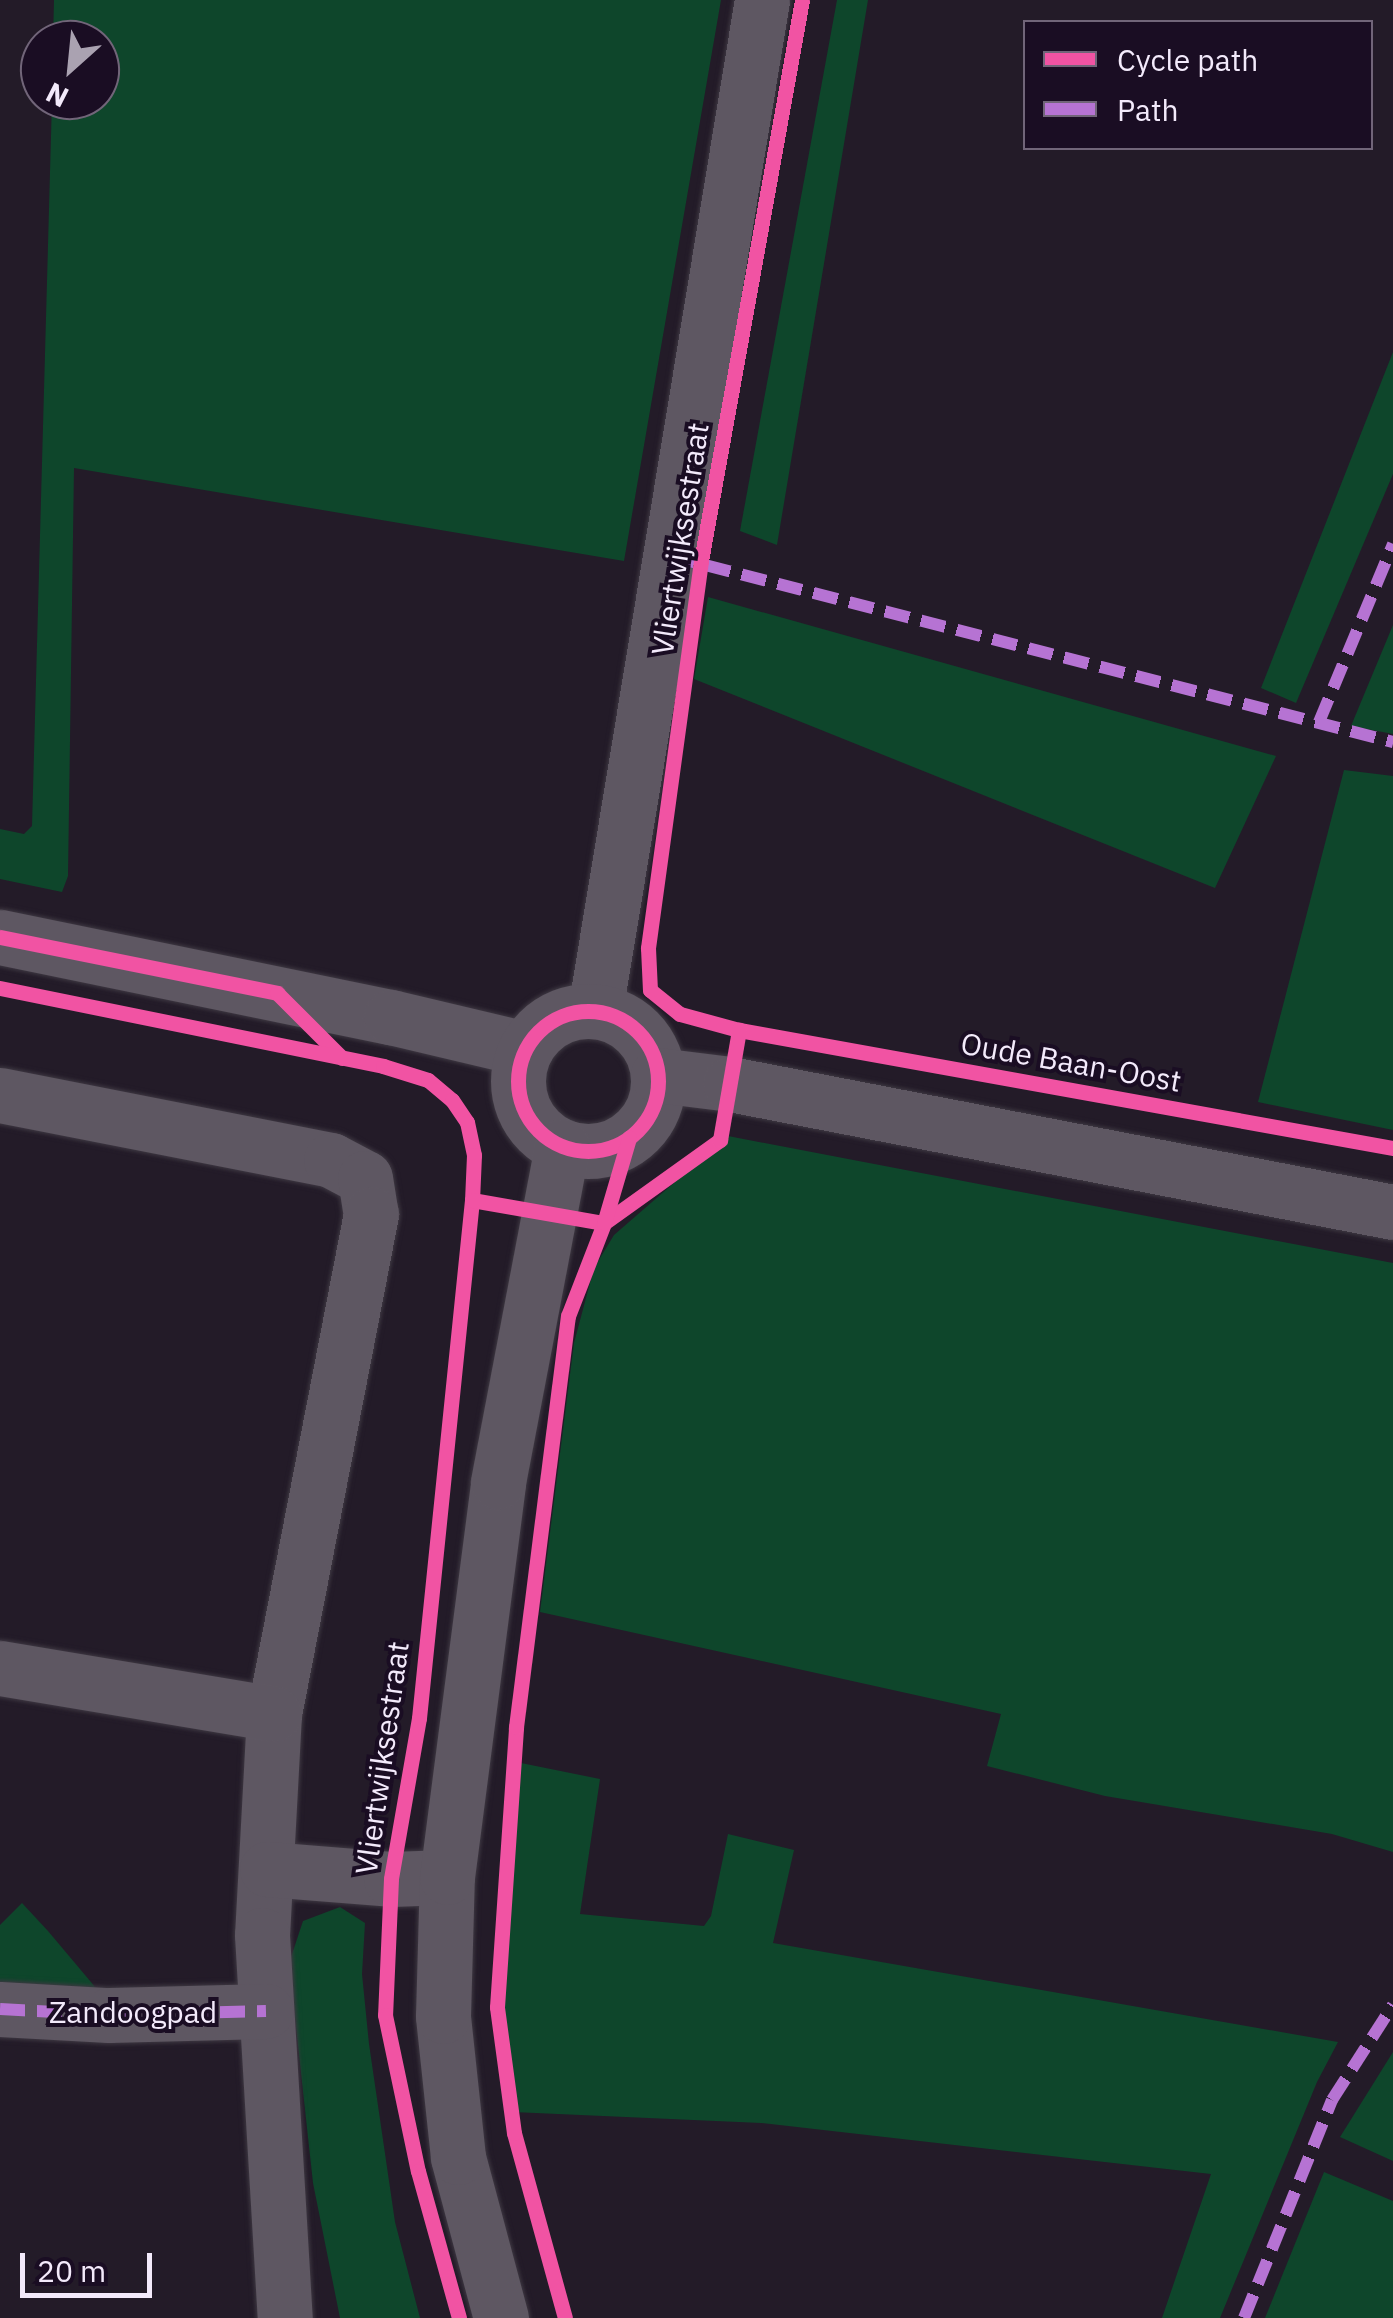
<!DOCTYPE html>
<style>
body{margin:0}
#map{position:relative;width:1393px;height:2318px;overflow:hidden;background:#231b28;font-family:"IBM Plex Sans",sans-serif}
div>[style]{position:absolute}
.green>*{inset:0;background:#0e462b}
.roads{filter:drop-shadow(0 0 2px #3e3842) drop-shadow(0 0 2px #3e3842)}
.minor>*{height:55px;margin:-27.5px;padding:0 27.5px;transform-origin:27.5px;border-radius:27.5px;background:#5e5762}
.minor>.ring{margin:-27.5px;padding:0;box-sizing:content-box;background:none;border:55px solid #5e5762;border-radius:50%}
.quiet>*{height:12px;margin-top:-6px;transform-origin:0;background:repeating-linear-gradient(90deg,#b673d3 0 25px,transparent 0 37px)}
.cycleway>*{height:15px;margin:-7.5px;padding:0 7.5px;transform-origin:7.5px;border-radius:7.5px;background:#f153a3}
.cycleway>.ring{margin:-7.5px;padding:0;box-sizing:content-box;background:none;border:15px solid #f153a3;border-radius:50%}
span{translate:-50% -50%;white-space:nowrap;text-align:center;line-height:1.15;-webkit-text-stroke:8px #1a0d23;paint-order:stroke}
.street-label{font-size:30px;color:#f3eafb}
.legend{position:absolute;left:1023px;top:20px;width:350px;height:130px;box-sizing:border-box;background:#1a0d23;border:2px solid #716579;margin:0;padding:12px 18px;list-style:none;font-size:30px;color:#f3eafb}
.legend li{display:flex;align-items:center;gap:20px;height:50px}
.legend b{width:50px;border:2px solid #716579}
.north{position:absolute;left:20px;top:20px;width:100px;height:100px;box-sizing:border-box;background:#1a0d23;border:2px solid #716579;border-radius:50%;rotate:207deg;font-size:28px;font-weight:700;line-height:40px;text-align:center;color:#f3eafb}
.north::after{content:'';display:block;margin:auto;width:35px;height:45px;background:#aaa2b1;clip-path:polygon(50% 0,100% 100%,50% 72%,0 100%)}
.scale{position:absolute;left:20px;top:2253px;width:132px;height:45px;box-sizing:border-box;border:5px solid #f3eafb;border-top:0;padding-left:12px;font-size:30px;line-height:35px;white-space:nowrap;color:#f3eafb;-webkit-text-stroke:8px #1a0d23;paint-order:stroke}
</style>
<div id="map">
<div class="green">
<div style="clip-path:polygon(54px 0,721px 0,624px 561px,74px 468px,68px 876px,62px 892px,0 879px,0 829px,24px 834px,32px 826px,52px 100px,100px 100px,100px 40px,53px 40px)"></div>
<div style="clip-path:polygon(837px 0,868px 0,777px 545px,740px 531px)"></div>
<div style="clip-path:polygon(1393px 352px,1393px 474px,1296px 703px,1261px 688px)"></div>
<div style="clip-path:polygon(708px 597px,1276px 756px,1215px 888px,694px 679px)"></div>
<div style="clip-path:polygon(1393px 625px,1393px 734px,1351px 726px)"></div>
<div style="clip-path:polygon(1344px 770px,1393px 776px,1393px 1130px,1258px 1102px)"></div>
<div style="clip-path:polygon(728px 1136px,1393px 1263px,1393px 1852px,1332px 1834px,1105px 1796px,987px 1766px,1001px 1714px,540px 1612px,574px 1343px,594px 1268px,614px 1235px)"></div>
<div style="clip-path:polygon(521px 1763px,600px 1779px,580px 1914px,704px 1926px,711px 1916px,728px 1834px,794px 1850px,773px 1943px,1338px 2042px,1317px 2082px,1220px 2318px,1162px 2318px,1211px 2174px,761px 2123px,513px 2112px,504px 2016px,505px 1954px,508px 1864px)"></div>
<div style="clip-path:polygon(22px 1903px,48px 1931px,101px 1994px,0 2006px,0 1925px)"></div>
<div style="clip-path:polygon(340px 1907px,365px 1923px,362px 1974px,369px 2044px,395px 2222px,420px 2318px,340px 2318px,313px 2183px,289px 1963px,303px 1921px)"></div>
<div style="clip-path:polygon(1393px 2052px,1393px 2161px,1340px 2137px)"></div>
<div style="clip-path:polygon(1324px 2172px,1393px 2201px,1393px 2318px,1265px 2318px)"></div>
</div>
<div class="roads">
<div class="minor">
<div style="left:0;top:937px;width:399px;rotate:11.6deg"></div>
<div style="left:391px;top:1017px;width:138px;rotate:13.4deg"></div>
<div style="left:595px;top:1011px;width:1025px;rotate:-80.62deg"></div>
<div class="ring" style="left:518px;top:1011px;width:85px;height:85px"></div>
<div style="left:658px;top:1075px;width:73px;rotate:7.1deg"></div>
<div style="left:730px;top:1084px;width:675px;rotate:10.93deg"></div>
<div style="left:0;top:1095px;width:337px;rotate:11.1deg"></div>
<div style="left:331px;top:1160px;width:38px;rotate:28deg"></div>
<div style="left:365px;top:1178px;width:36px;rotate:81deg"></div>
<div style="left:371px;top:1214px;width:509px;rotate:100.98deg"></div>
<div style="left:274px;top:1714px;width:221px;rotate:93.1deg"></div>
<div style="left:262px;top:1935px;width:384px;rotate:86.6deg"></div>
<div style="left:0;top:1668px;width:278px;rotate:9.5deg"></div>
<div style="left:267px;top:1869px;width:124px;rotate:4.6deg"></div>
<div style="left:391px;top:1879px;width:56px;rotate:-2deg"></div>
<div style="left:0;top:2009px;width:109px;rotate:3.2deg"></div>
<div style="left:109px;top:2015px;width:157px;rotate:-1.5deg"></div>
<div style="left:501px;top:2318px;width:167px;rotate:-105deg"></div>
<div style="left:458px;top:2157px;width:142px;rotate:-96.1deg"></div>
<div style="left:443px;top:2016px;width:139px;rotate:-88.4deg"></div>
<div style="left:447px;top:1877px;width:398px;rotate:-82.6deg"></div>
<div style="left:498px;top:1482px;width:342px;rotate:-79.2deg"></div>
</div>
</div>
<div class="quiet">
<div style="left:670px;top:556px;width:747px;rotate:14.43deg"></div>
<div style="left:1319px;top:722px;width:193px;rotate:-67.4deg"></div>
<div style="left:0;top:2009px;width:109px;rotate:3.2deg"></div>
<div style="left:109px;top:2015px;width:157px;rotate:-1.5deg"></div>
<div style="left:1244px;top:2318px;width:235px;rotate:-68deg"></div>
<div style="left:1332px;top:2100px;width:113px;rotate:-57.3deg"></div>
</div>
<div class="cycleway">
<div style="left:802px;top:0;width:570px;rotate:100.21deg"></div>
<div style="left:701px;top:561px;width:391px;rotate:97.8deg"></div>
<div style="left:648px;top:948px;width:42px;rotate:87.3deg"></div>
<div style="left:650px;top:990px;width:38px;rotate:39deg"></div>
<div style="left:680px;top:1014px;width:61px;rotate:15.2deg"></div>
<div style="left:739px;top:1030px;width:665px;rotate:10.23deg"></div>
<div style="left:0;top:937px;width:283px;rotate:11.4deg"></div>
<div style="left:277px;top:993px;width:92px;rotate:45deg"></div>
<div style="left:0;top:988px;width:391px;rotate:11.5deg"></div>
<div style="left:383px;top:1066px;width:47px;rotate:17.3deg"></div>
<div style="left:428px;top:1080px;width:31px;rotate:40deg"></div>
<div style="left:452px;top:1100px;width:27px;rotate:56deg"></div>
<div style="left:467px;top:1122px;width:34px;rotate:78deg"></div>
<div style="left:474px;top:1155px;width:45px;rotate:92.5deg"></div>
<div style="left:472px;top:1200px;width:521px;rotate:95.84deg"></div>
<div style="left:419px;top:1718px;width:163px;rotate:99.9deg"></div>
<div style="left:391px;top:1879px;width:136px;rotate:92.5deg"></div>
<div style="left:385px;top:2015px;width:159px;rotate:78.1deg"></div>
<div style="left:418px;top:2171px;width:153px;rotate:74.4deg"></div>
<div class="ring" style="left:518px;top:1011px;width:125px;height:125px"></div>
<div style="left:472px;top:1200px;width:134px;rotate:9.9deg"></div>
<div style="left:604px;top:1223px;width:143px;rotate:-35.6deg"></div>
<div style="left:720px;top:1140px;width:112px;rotate:-80.2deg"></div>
<div style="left:565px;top:2318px;width:192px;rotate:-105.4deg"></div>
<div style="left:514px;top:2133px;width:127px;rotate:-97.7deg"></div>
<div style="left:497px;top:2007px;width:281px;rotate:-86.1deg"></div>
<div style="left:516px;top:1727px;width:414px;rotate:-82.8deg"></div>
<div style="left:568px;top:1316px;width:100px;rotate:-68.8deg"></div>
<div style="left:604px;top:1223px;width:89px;rotate:-73.6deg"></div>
</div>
<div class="street-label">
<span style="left:680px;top:539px;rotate:-81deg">Vliertwijksestraat</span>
<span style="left:1071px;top:1062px;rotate:10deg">Oude Baan-Oost</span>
<span style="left:382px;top:1758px;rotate:-82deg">Vliertwijksestraat</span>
<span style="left:133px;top:2012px">Zandoogpad</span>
</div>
<ul class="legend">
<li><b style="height:12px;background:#f153a3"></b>Cycle path</li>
<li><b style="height:12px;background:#b673d3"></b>Path</li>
</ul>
<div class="north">N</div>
<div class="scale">20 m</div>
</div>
